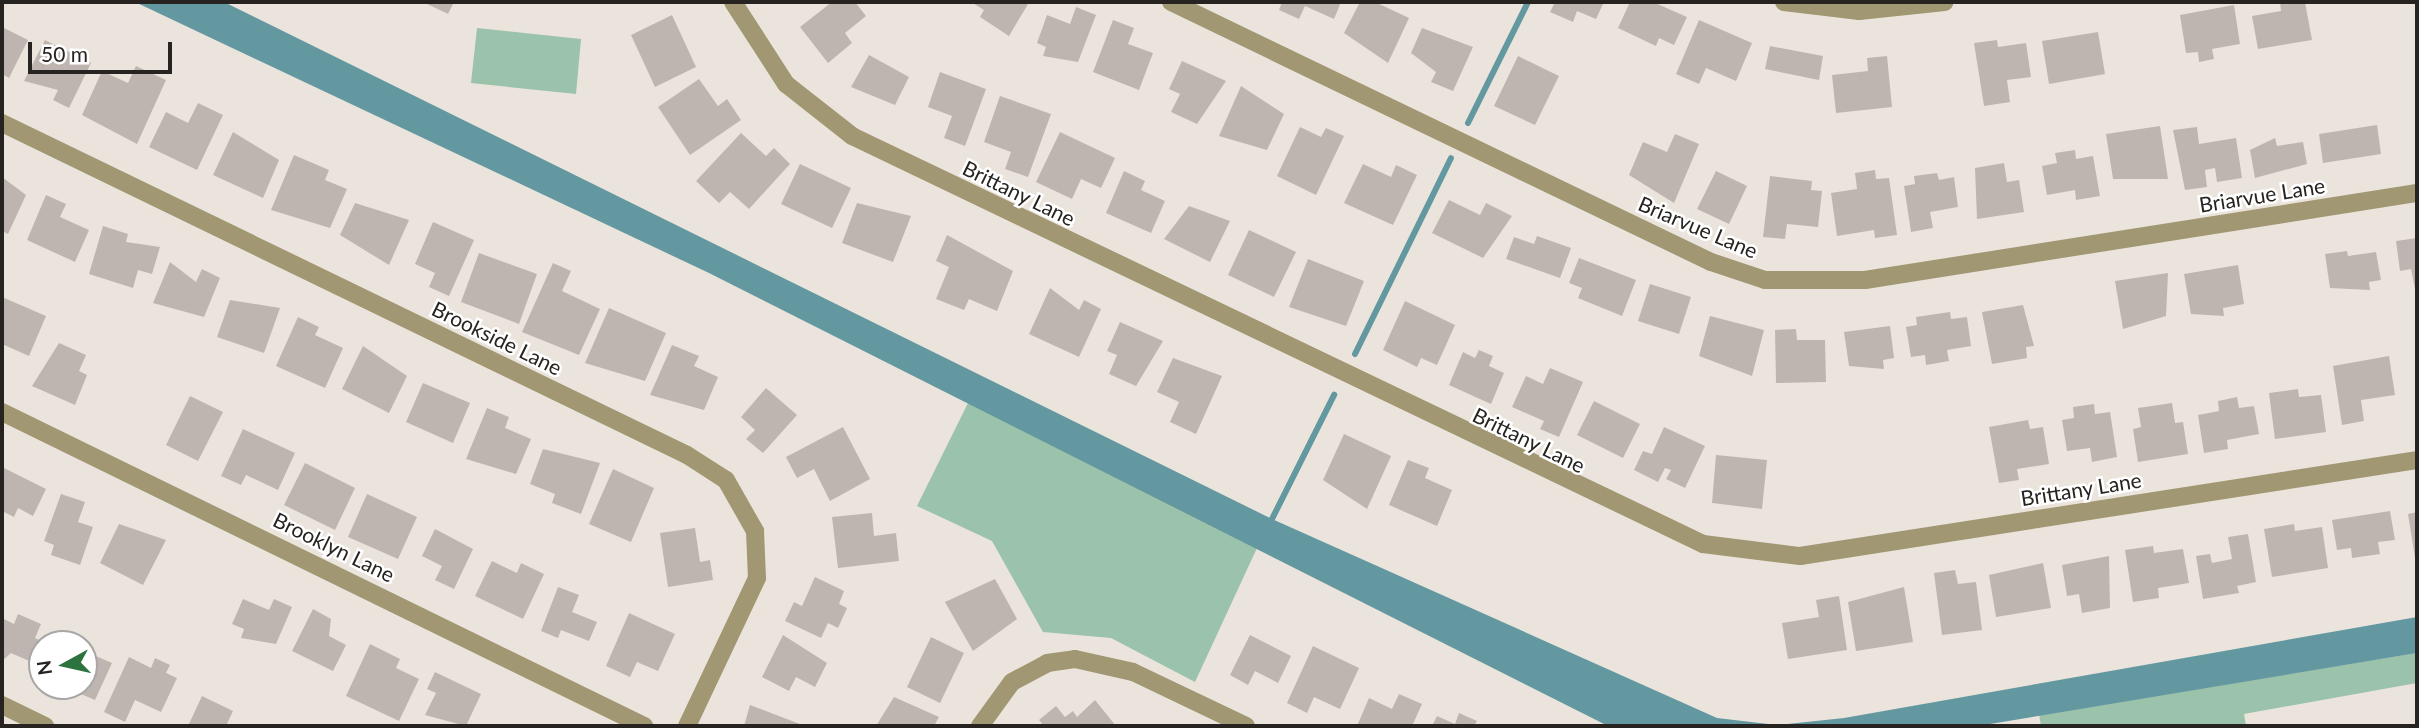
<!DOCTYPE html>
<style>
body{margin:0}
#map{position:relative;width:2419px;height:728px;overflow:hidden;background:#ebe4dc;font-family:Lato,sans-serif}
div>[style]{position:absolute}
.green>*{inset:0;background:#9bc2aa}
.water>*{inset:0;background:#6398a1}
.stream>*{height:6px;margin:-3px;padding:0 3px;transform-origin:3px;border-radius:3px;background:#6398a1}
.building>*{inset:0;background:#bfb5b0}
.minor>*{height:18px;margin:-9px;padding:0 9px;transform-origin:9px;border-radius:9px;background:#a19772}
span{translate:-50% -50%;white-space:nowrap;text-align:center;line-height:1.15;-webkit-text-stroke:5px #fff;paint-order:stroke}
.street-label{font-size:21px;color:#262320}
.frame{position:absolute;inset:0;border:4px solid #262320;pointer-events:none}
.north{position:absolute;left:28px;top:630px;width:70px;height:70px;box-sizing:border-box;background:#fff;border:2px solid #a8a7a6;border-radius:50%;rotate:262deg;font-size:19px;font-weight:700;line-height:28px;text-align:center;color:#262320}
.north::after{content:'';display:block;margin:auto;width:24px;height:32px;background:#2d733f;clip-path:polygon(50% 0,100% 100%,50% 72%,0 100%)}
.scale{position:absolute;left:28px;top:42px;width:144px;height:32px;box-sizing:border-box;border:4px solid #262320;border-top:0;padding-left:9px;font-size:21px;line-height:24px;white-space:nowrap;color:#262320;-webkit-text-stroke:5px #fff;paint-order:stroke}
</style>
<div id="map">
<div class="green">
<div style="clip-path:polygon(477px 28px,581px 39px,576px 94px,471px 83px)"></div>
<div style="clip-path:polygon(969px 401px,1257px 548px,1195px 682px,1111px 638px,1043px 632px,992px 541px,917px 506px)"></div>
<div style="clip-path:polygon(2417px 653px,2417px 683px,2244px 714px,2246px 726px,2041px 726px,2039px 714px)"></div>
</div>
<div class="water">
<div style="clip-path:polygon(135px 2px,224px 2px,1272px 519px,1717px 718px,1777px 725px,1844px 718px,2417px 617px,2417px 653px,1978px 726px,1608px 726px,709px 273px)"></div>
</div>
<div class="stream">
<div style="left:1468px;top:123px;width:135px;rotate:-63.6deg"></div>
<div style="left:1355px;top:354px;width:218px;rotate:-63.9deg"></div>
<div style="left:1272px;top:519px;width:139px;rotate:-63.4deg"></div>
</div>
<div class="building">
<div style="clip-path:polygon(423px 2px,454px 2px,448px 14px)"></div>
<div style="clip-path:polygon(832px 2px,855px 2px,866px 16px,845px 33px,852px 43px,828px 63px,800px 27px)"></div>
<div style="clip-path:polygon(971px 2px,1025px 2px,1028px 4px,1009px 36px,980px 17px,984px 10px)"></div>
<div style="clip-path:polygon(1282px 2px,1341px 2px,1334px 19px,1305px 6px,1299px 19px,1279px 10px)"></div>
<div style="clip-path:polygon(1360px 2px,1375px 2px,1409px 18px,1388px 63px,1344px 33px)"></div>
<div style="clip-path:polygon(1555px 2px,1604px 2px,1596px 19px,1577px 11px,1573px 22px,1550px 12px)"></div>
<div style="clip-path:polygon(1630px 2px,1653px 2px,1687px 17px,1674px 45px,1659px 38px,1656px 46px,1618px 28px)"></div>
<div style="clip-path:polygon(2280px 2px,2305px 2px,2312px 40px,2258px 49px,2252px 16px,2281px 11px)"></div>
<div style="clip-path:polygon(2234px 5px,2240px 44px,2212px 49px,2214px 59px,2199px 62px,2198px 52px,2186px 53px,2180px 15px)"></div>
<div style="clip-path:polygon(1076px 7px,1096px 15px,1078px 62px,1043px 56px,1046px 47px,1037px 43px,1047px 15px,1070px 24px)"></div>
<div style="clip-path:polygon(672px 15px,696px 67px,655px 87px,631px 35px)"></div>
<div style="clip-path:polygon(1113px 20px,1134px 28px,1128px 44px,1153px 53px,1139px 90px,1093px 72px)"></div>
<div style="clip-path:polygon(1699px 20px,1752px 43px,1736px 81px,1706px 68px,1699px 84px,1676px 74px)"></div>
<div style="clip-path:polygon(2px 27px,28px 40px,9px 78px,2px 74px)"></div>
<div style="clip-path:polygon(1422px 28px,1473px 47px,1453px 91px,1431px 82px,1436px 72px,1411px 53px)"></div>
<div style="clip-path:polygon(2098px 32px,2105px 74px,2049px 84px,2042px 41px)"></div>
<div style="clip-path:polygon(45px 40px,91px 63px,69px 108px,53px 100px,58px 90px,24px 81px)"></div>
<div style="clip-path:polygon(1997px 40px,1998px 47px,2026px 43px,2031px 77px,2007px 80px,2010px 102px,1984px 106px,1974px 43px)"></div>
<div style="clip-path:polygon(1770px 46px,1823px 56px,1819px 80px,1765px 69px)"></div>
<div style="clip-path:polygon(869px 55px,909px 77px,895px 105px,851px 87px)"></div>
<div style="clip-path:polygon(1518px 56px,1559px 76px,1535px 125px,1494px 106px)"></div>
<div style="clip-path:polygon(1887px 56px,1892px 107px,1836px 113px,1832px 75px,1868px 71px,1867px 58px)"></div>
<div style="clip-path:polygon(1182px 61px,1226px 81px,1197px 124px,1171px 112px,1180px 94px,1169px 89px)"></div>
<div style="clip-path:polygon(136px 66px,166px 80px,137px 144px,82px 115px,102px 71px,128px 83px)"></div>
<div style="clip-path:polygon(940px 72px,986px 89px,965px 146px,944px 138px,952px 116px,928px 107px)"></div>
<div style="clip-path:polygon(699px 79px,718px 106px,727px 99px,741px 120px,690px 155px,658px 107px)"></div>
<div style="clip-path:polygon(1241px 86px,1284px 114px,1267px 150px,1219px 136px)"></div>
<div style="clip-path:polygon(1000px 96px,1051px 114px,1028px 177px,1005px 169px,1011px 152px,984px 142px)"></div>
<div style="clip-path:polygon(198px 103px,223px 115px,197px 170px,149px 147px,166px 112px,188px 123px)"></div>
<div style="clip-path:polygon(2377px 125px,2381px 154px,2323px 163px,2319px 134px)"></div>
<div style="clip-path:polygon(2160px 126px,2168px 179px,2113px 179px,2106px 134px)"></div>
<div style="clip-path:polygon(1300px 127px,1321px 137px,1326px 128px,1344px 136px,1316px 195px,1277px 176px)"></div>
<div style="clip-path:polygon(2197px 127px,2199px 144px,2236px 138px,2242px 178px,2217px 182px,2215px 168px,2205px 170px,2207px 187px,2185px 190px,2173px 130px)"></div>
<div style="clip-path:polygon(233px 132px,279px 160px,263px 198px,213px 175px)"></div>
<div style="clip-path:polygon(1060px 132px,1115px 158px,1101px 188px,1081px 179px,1072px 199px,1036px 182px)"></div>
<div style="clip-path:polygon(741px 133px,766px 156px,774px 148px,790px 164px,749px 209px,730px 192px,719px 203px,696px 181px)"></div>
<div style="clip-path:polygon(1675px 134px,1699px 144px,1674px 203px,1629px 175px,1643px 142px,1667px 152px)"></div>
<div style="clip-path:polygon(2275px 138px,2277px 146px,2303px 142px,2307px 164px,2255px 178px,2250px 150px)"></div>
<div style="clip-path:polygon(2075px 150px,2076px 159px,2093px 156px,2100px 196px,2076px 200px,2075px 190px,2047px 195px,2042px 166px,2057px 163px,2055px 153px)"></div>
<div style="clip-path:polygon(294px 155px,329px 170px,325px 180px,347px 189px,330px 228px,271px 210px)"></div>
<div style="clip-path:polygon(2004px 163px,2007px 182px,2019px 180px,2024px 212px,1977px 219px,1975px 168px)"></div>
<div style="clip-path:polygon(800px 164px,851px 188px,832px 228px,781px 204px)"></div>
<div style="clip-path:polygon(1363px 164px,1391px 177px,1396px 165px,1417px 175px,1393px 225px,1344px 203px)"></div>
<div style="clip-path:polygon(1875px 170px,1876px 179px,1889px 178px,1897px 235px,1875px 238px,1874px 230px,1837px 236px,1831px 193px,1857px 189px,1855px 173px)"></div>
<div style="clip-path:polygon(1124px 171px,1145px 181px,1141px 190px,1165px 201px,1151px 233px,1106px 213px)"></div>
<div style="clip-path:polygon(1716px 171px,1747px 186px,1729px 224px,1697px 209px)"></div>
<div style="clip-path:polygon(1937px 173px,1939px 180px,1954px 177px,1958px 207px,1930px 212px,1933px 228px,1911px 232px,1904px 186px,1915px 184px,1914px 176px)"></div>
<div style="clip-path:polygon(1770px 176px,1812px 181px,1811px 190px,1822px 191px,1818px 227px,1787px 224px,1785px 239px,1763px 237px)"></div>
<div style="clip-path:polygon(2px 177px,26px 195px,8px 234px,2px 231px)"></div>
<div style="clip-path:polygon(46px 195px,66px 204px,60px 217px,89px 230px,75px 262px,27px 240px)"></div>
<div style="clip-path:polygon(1449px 200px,1480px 215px,1486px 203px,1512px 216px,1483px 258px,1432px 233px)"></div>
<div style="clip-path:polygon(355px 203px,409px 220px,389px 265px,340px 235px)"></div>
<div style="clip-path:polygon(857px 203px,911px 216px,893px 262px,842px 243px)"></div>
<div style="clip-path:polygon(1189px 206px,1230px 221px,1210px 262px,1164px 239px)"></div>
<div style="clip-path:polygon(433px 222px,474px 240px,449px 296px,429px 287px,435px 273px,415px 264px)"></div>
<div style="clip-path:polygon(103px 226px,128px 234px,126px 242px,160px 247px,152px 274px,138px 270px,133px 288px,89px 274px)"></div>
<div style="clip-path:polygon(1249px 230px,1296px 252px,1274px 297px,1228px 275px)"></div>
<div style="clip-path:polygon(947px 235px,1013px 271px,997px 311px,969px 299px,964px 310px,936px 299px,949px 267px,936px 261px)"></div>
<div style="clip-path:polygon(1537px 236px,1571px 248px,1560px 278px,1506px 259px,1514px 237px,1534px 244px)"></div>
<div style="clip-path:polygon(2417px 238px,2417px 288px,2415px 289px,2411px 269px,2400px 271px,2396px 241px)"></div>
<div style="clip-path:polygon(2347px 251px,2348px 256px,2376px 252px,2381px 280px,2369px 282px,2370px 290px,2330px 288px,2325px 254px)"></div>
<div style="clip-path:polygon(479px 253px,537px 274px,519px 324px,461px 302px)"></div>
<div style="clip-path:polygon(1579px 258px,1636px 280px,1622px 316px,1578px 298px,1582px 288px,1569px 283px)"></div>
<div style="clip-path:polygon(1308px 259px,1364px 281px,1346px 326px,1289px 307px)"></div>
<div style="clip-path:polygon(170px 262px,196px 282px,202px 269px,220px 278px,204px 317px,153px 303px)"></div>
<div style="clip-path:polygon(553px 263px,571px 271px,562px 291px,600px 309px,579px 355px,522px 332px)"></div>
<div style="clip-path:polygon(2238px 265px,2244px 304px,2223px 308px,2224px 316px,2191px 314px,2184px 274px)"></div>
<div style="clip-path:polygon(2168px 273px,2166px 316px,2123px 329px,2115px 281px)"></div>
<div style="clip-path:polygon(1650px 284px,1691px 297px,1679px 334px,1638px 321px)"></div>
<div style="clip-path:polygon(1050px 288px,1079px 310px,1084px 300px,1101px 309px,1079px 357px,1029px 334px)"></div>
<div style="clip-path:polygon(2px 297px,46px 316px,29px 356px,2px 344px)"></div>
<div style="clip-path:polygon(230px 300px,280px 308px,264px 353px,217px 337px)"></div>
<div style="clip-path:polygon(1405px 301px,1455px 325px,1437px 365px,1421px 358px,1417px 367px,1383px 350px)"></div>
<div style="clip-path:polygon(2023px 305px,2034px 346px,2026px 347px,2027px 358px,1992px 364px,1982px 312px)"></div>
<div style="clip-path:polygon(609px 308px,666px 333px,645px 381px,585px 363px)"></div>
<div style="clip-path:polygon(1950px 312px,1951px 319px,1967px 317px,1971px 346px,1947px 350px,1949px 361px,1926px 365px,1925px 355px,1911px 357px,1906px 327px,1917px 325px,1916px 317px)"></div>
<div style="clip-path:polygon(1710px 316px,1764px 330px,1752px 376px,1699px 356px)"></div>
<div style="clip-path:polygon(298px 317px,319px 327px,315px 335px,343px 348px,325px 388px,276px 366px)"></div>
<div style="clip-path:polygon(1120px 322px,1163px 341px,1136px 386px,1109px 374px,1117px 355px,1107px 351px)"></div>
<div style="clip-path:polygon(1890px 326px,1894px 358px,1883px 360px,1884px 369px,1849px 366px,1844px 332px)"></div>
<div style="clip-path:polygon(1796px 329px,1797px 340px,1825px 340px,1826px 382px,1776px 383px,1775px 330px)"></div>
<div style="clip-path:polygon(59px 343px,86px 355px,79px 371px,87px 375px,75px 405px,32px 386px)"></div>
<div style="clip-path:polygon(672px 345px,699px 356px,694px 366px,718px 377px,704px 410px,650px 395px)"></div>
<div style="clip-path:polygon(363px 346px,407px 376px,389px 413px,342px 389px)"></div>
<div style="clip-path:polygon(1479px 350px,1493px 356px,1489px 366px,1504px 373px,1491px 404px,1449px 385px,1463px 352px,1475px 358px)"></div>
<div style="clip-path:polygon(2389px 356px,2395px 395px,2361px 400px,2364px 421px,2342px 425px,2333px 366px)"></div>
<div style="clip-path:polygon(1173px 358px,1222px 376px,1196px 434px,1170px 422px,1179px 402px,1157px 392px)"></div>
<div style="clip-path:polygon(1550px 368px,1583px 382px,1559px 437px,1540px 429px,1544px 421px,1512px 407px,1526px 376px,1543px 384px)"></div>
<div style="clip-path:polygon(423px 383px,470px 403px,453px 443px,406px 422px)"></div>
<div style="clip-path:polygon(766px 388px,797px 415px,763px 453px,746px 439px,755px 430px,741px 417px)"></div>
<div style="clip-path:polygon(2298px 389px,2299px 397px,2321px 395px,2326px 432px,2275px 439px,2269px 393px)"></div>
<div style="clip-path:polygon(190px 396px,223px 412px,198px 461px,166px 445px)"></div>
<div style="clip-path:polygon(2237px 397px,2239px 408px,2254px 406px,2259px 434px,2227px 440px,2228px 449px,2204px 453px,2198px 415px,2219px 411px,2218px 401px)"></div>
<div style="clip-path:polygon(1594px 401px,1640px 424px,1623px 458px,1577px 435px)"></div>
<div style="clip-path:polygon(2172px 403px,2175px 423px,2183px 422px,2188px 454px,2138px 462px,2133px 429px,2141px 427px,2138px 408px)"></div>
<div style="clip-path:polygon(2094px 404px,2095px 414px,2110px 412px,2117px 457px,2092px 462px,2090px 448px,2067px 451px,2062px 420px,2074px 418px,2073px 407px)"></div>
<div style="clip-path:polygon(487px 408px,509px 417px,505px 428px,531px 439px,516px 474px,466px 459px)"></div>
<div style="clip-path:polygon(2028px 420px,2030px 429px,2043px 427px,2049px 464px,2017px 469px,2019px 480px,1999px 483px,1989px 427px)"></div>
<div style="clip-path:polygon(843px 427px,870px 479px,830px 501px,814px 469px,797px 478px,786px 457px)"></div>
<div style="clip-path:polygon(1664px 427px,1705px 446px,1685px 488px,1666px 479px,1671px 470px,1665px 468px,1658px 482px,1634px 470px,1643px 451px,1652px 454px)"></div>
<div style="clip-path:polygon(243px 429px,295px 453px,278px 490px,246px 475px,241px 485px,221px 476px)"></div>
<div style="clip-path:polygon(1344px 434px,1391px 456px,1367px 509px,1323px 480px)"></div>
<div style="clip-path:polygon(543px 449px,600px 463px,581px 514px,552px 503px,555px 494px,530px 484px)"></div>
<div style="clip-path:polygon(1716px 455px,1767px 460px,1762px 509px,1712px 503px)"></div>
<div style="clip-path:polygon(1408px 460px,1429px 468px,1425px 478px,1452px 490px,1437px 526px,1389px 505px)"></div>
<div style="clip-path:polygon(305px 463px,355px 488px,335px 530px,284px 505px)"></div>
<div style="clip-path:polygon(2px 467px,46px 489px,33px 516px,18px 508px,14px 517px,2px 511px)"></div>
<div style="clip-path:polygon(613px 469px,654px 488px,631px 542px,589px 524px)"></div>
<div style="clip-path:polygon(61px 494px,85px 502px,78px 522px,93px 527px,80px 565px,51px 555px,54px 545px,44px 541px)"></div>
<div style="clip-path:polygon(367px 494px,417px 517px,398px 559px,348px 537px)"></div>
<div style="clip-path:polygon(2390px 511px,2395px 540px,2378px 542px,2380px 554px,2352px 558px,2351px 548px,2337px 550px,2332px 520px)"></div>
<div style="clip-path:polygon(2417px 512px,2417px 564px,2416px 564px,2408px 514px)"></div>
<div style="clip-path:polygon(872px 513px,874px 536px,896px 533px,899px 561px,838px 568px,832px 517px)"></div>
<div style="clip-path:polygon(119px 524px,166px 540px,143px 585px,100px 563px)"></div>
<div style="clip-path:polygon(2294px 524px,2295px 531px,2322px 527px,2328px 568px,2272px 577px,2264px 529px)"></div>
<div style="clip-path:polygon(695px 528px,700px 562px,710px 560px,713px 580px,668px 587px,660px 533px)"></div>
<div style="clip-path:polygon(435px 529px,473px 549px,454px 589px,435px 580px,442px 566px,422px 556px)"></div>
<div style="clip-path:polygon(2248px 534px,2256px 582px,2237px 586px,2239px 593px,2203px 599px,2196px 556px,2210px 554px,2212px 563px,2232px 559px,2228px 537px)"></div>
<div style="clip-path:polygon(2153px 546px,2154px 553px,2183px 549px,2189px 583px,2158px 588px,2159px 598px,2133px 602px,2125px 550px)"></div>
<div style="clip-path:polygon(2109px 556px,2110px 608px,2082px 613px,2079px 594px,2067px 596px,2062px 565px)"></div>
<div style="clip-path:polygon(492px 561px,517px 573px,521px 563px,544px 574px,523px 619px,475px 596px)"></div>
<div style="clip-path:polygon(2043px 563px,2051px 608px,1996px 617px,1989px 575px)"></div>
<div style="clip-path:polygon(1955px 570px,1958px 584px,1976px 582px,1982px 630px,1942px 635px,1934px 573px)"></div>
<div style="clip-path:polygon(815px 577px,844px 591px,839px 604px,847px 608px,838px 628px,828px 623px,821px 638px,785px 621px,794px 602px,802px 606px)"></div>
<div style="clip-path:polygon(995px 579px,1017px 619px,973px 651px,945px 602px)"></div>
<div style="clip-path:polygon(558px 587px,579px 595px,572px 612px,597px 622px,589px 641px,561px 630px,558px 638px,541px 631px)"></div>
<div style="clip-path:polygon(1904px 587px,1913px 642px,1856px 651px,1848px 602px)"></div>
<div style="clip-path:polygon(1839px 596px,1847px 650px,1788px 659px,1782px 623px,1819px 617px,1816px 600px)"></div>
<div style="clip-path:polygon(243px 599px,269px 610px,274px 599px,292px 607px,276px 644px,241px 638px,244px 629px,232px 624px)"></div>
<div style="clip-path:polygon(313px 609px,331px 619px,329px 636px,346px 645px,333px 671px,292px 651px)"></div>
<div style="clip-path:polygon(629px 613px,675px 634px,658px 671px,637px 662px,630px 677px,606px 666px)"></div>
<div style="clip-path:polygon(18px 614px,41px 624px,35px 638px,48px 644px,42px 644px,36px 664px,11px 653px,2px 661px,2px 618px,14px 624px)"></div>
<div style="clip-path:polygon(783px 635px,827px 663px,815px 687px,796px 677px,789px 691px,762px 677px)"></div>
<div style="clip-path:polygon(1250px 635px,1291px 656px,1278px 683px,1255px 671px,1248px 685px,1230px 675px)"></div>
<div style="clip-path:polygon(931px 637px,964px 653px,940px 703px,907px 687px)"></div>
<div style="clip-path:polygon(370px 644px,400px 659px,396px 668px,419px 679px,399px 721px,346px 696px)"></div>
<div style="clip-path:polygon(1313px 646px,1359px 668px,1340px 709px,1314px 697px,1307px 713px,1287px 703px)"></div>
<div style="clip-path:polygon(84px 651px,112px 663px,95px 700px,62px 686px,84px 686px)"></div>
<div style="clip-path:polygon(129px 657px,151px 668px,155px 658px,170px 665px,166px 673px,177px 678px,161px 712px,135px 700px,125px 722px,104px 712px)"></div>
<div style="clip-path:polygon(435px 672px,481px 694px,466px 726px,425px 715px,436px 693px,427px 689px)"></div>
<div style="clip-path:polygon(1399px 694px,1422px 704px,1412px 726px,1357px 726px,1369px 698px,1392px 709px)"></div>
<div style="clip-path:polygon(202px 696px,233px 711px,226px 726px,188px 726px)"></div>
<div style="clip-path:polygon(894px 697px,939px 717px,934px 726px,876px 726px)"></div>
<div style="clip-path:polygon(1095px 700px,1116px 726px,1044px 726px,1039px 720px,1056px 706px,1065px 717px,1073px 711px,1077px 717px)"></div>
<div style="clip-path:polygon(750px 705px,805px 726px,744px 726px)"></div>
<div style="clip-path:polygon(1459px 713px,1477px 721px,1474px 726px,1432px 726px,1437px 716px,1455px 724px)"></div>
</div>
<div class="minor">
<div style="left:733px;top:2px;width:98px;rotate:57.1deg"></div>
<div style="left:786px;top:84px;width:84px;rotate:38.2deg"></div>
<div style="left:852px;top:136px;width:944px;rotate:25.61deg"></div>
<div style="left:1703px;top:544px;width:98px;rotate:7.1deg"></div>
<div style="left:1800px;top:556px;width:624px;rotate:-8.84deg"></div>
<div style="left:1171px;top:2px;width:599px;rotate:25.71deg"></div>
<div style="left:1711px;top:262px;width:57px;rotate:18.4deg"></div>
<div style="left:1765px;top:280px;width:100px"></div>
<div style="left:1865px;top:280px;width:559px;rotate:-8.96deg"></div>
<div style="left:1784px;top:2px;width:76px;rotate:6.8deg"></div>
<div style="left:1859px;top:11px;width:86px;rotate:-6deg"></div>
<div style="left:2px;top:123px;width:761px;rotate:25.86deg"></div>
<div style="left:687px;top:455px;width:46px;rotate:32.7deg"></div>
<div style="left:726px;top:480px;width:59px;rotate:60.4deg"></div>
<div style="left:755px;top:531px;width:47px;rotate:87.6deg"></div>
<div style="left:757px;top:578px;width:164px;rotate:115.3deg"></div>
<div style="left:2px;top:412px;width:715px;rotate:26.06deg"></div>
<div style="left:2px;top:705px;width:48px;rotate:26deg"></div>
<div style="left:980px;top:726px;width:54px;rotate:-54deg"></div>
<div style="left:1012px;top:682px;width:40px;rotate:-28deg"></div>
<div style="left:1047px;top:663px;width:28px;rotate:-8deg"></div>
<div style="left:1075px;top:659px;width:59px;rotate:12.6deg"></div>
<div style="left:1133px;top:672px;width:125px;rotate:25.5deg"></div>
</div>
<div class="street-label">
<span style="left:1019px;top:193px;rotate:26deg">Brittany Lane</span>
<span style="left:2262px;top:195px;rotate:-9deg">Briarvue Lane</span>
<span style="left:1698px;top:227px;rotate:23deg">Briarvue Lane</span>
<span style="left:497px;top:338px;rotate:26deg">Brookside Lane</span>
<span style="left:1529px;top:440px;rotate:26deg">Brittany Lane</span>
<span style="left:2081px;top:489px;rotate:-9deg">Brittany Lane</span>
<span style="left:334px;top:547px;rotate:26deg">Brooklyn Lane</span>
</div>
<div class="frame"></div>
<div class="north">N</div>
<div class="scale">50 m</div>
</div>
